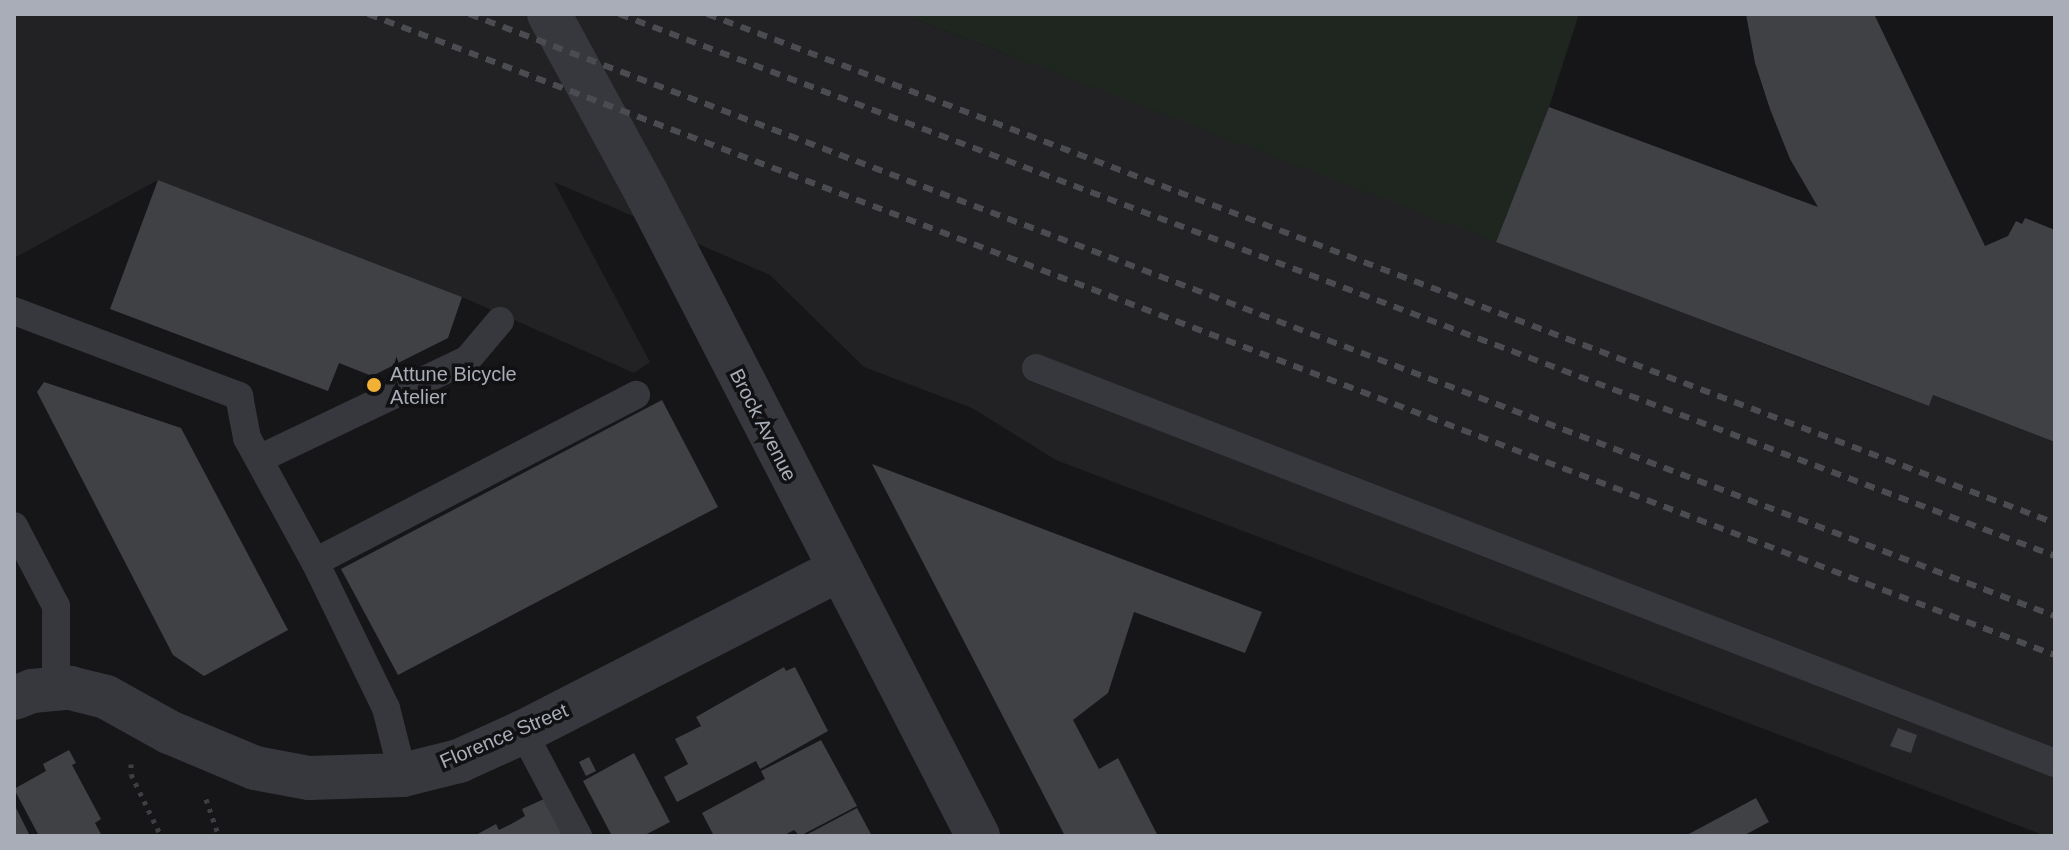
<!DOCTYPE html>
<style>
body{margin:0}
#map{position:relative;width:2069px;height:850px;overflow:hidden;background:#161618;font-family:Arial,sans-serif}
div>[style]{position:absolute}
.built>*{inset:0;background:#222225}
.green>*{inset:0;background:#1e261f}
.building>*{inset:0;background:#404145}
.path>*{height:5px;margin-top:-2.5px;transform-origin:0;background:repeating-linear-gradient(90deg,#3d3f44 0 4px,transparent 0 10px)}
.lane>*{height:28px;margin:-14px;padding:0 14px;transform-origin:14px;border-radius:14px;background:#37383d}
.street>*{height:44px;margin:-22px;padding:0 22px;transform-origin:22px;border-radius:22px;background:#37383d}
.rail>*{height:6px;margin-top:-3px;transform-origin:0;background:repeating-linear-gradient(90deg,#4a4c52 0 10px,transparent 0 18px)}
.dots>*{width:22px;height:22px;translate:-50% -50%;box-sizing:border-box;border:4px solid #111113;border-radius:50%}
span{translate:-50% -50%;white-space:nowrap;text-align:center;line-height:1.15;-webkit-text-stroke:7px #111113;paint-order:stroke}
.poi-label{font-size:20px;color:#a8adb8}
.left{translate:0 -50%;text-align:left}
.street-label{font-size:20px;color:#a8adb8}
.frame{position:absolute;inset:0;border:16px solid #a8adb8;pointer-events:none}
</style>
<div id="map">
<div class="built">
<div style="clip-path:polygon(14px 14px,902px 14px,1869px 384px,1929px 406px,1933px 395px,2055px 442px,2055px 836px,2046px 836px,1056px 460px,972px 408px,864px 367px,770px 275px,554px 182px,650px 362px,634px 373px,462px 297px,158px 180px,14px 258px)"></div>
</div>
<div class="green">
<div style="clip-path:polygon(902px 14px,1579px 14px,1549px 107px,1496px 242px)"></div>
</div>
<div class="building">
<div style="clip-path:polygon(1746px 14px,1874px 14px,1985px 246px,2008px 236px,2016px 221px,2022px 224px,2025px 218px,2055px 230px,2055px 442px,1933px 395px,1929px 406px,1496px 242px,1549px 107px,1818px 207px,1790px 159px,1770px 109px,1755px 63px)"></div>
<div style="clip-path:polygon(158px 180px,462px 297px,448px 338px,372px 376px,339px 363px,328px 391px,110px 309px)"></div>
<div style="clip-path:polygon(44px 382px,181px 428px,288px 630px,204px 676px,173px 655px,37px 392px)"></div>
<div style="clip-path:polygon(662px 400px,718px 507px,398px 675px,341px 569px)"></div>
<div style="clip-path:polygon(872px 464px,1262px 612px,1245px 653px,1134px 612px,1108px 693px,1073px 720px,1099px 769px,1118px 758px,1158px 836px,1065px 836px)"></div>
<div style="clip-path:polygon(784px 667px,786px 671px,795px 667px,828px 731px,760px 769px,756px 761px,677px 802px,664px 777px,688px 764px,675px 739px,701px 726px,696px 717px)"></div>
<div style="clip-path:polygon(1898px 728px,1917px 735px,1911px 753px,1890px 746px)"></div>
<div style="clip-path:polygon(821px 740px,857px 806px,800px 836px,794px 830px,783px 836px,714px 836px,702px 813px,765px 779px,761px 771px)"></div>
<div style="clip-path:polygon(69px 750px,76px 763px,72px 765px,101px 819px,95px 823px,102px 836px,39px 836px,14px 789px,46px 771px,43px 764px)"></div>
<div style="clip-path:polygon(634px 753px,670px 822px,643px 836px,612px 836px,583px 781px)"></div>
<div style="clip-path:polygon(589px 757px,596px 771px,586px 776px,579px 762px)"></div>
<div style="clip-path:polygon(1756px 798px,1769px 822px,1743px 836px,1685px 836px)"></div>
<div style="clip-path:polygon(544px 799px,563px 836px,474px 836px,496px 824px,499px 830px,513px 823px,525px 816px,522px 809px)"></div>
<div style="clip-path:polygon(14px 804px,30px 836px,14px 836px)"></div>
<div style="clip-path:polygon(857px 808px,872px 836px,804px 836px)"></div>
</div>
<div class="path">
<div style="left:131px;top:764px;width:10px;rotate:90deg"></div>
<div style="left:131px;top:774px;width:69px;rotate:64.2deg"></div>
<div style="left:206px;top:799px;width:39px;rotate:71deg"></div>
</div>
<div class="lane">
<div style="left:14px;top:311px;width:241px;rotate:20.7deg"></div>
<div style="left:239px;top:396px;width:43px;rotate:79.2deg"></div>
<div style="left:247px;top:438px;width:141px;rotate:61.3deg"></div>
<div style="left:315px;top:562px;width:162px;rotate:64.1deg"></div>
<div style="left:386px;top:708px;width:69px;rotate:75.8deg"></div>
<div style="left:1036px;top:368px;width:1093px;rotate:21.19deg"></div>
<div style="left:259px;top:459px;width:230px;rotate:-25.5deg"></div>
<div style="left:467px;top:360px;width:51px;rotate:-49.8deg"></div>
<div style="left:14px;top:526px;width:90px;rotate:62.3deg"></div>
<div style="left:56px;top:606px;width:83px;rotate:90deg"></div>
<div style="left:315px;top:562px;width:362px;rotate:-27.5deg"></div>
<div style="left:523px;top:732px;width:118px;rotate:62.1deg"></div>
</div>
<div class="street">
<div style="left:549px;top:14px;width:203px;rotate:61.4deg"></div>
<div style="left:646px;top:192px;width:725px;rotate:62.73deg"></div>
<div style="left:14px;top:698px;width:19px;rotate:-21deg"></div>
<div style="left:32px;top:691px;width:38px;rotate:-5deg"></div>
<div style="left:70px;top:688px;width:37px;rotate:14deg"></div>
<div style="left:106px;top:697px;width:72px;rotate:29.1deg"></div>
<div style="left:169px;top:732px;width:93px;rotate:22.7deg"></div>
<div style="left:255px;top:768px;width:55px;rotate:10.5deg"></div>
<div style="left:309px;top:778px;width:94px;rotate:-1.8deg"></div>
<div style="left:403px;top:775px;width:58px;rotate:-14deg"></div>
<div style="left:459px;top:761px;width:70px;rotate:-24.4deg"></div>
<div style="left:523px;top:732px;width:354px;rotate:-27.2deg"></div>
</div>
<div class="rail">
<div style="left:368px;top:14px;width:1805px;rotate:20.81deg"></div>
<div style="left:469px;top:14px;width:1696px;rotate:20.79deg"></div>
<div style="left:619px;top:14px;width:1535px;rotate:20.68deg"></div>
<div style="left:707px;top:14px;width:1441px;rotate:20.69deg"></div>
</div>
<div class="dots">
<div style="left:374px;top:385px;background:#f2b134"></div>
</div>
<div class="poi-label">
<span class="left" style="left:390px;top:386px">Attune Bicycle<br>Atelier</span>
</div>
<div class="street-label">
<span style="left:763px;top:425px;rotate:63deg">Brock Avenue</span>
<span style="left:504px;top:736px;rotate:-23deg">Florence Street</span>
</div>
<div class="frame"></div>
</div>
